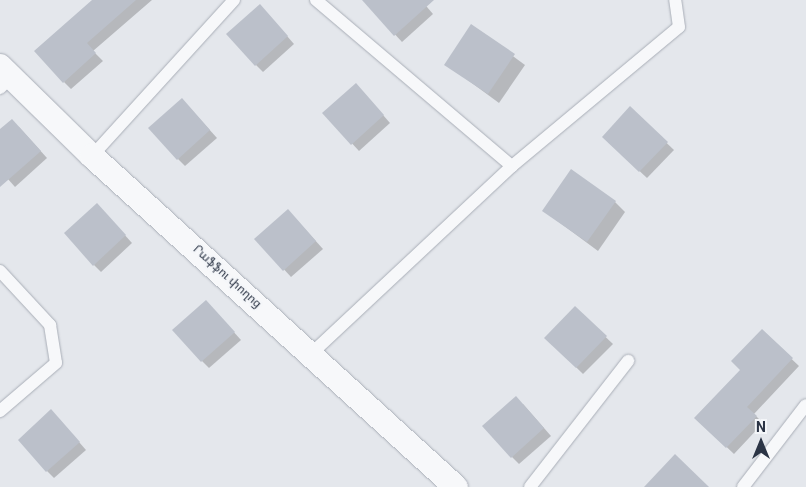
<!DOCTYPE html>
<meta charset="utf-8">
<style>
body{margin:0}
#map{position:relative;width:806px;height:487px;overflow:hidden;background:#e4e7ec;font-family:Roboto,"Noto Sans Armenian",sans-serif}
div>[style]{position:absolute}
.shadow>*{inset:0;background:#0003}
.building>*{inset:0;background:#bbc0ca}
.roads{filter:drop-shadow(0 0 1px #a9aeb7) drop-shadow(0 0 1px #a9aeb7)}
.lane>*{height:12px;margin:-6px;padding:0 6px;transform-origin:6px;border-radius:6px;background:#f7f8fa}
.street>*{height:24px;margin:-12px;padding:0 12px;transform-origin:12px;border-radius:12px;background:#f7f8fa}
span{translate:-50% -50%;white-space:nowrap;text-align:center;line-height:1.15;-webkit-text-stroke:4px #f4f6f9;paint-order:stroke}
.street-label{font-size:12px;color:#2b3445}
.north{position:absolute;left:736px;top:417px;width:50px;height:50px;-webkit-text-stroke:4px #f4f6f9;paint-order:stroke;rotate:0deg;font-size:14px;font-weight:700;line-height:20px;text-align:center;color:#2b3445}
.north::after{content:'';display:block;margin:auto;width:18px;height:22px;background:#2b3445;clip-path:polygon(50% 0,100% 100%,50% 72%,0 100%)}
</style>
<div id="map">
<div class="shadow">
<div style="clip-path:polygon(93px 0,152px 0,93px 51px,103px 61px,71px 89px,64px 82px)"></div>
<div style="clip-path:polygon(371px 0,421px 0,433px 14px,402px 42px,367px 4px)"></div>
<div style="clip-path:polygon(267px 13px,294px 44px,263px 72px,256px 65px)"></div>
<div style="clip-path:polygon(472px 26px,525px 65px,499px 103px,446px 64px)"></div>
<div style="clip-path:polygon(363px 92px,390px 123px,359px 151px,324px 113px)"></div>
<div style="clip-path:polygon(189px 107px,217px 138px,185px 166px,178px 159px)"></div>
<div style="clip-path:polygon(630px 108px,674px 150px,647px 178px,603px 137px)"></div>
<div style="clip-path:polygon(19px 127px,47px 158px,15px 187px,0 170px,0 131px)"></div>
<div style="clip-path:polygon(615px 202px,625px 212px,598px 251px,544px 211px)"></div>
<div style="clip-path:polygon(104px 212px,132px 243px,101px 272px,94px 265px)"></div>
<div style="clip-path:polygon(295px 218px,323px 249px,291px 277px,256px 239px)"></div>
<div style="clip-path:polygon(575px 308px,613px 344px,583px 374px,546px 338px)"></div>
<div style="clip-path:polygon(213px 309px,241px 340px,209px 368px,202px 361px)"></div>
<div style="clip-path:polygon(762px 331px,799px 366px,754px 414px,763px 423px,734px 454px,696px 418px,742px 370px)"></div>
<div style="clip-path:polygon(523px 404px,551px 436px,519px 464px,512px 457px)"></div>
<div style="clip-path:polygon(58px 418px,86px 450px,54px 478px,47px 471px)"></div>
</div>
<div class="building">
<div style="clip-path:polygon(92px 0,136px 0,87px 43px,96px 53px,63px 83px,34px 51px)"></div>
<div style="clip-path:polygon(362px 0,434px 0,394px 36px)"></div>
<div style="clip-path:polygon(260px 4px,288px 36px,255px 66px,226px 34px)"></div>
<div style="clip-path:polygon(471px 24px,515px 54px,488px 94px,444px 65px)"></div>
<div style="clip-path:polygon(356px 83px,384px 115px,351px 145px,322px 113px)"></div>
<div style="clip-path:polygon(182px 98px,210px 130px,177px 160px,148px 128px)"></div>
<div style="clip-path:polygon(630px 106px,668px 142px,639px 172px,602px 137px)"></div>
<div style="clip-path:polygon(12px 119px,41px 151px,0 187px,0 129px)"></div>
<div style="clip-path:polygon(571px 169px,616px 201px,587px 242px,542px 211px)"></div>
<div style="clip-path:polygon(97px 203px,126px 235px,93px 266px,64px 233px)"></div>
<div style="clip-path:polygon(288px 209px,316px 241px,283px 271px,254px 239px)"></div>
<div style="clip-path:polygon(206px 300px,235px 332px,201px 362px,172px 330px)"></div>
<div style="clip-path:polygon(575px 306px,607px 336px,576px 368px,544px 338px)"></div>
<div style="clip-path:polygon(762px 329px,793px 358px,747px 407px,757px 416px,726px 448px,694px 418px,740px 370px,731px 361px)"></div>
<div style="clip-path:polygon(516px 396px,544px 428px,511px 458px,482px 426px)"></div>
<div style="clip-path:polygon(51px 409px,80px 442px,46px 472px,18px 440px)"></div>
<div style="clip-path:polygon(675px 454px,709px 487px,644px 487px)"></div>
</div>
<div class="roads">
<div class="lane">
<div style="left:316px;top:0;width:257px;rotate:40.3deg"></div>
<div style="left:0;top:88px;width:16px;rotate:-45deg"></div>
<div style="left:92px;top:156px;width:211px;rotate:-47.7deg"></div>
<div style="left:0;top:271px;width:74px;rotate:47.2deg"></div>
<div style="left:50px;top:325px;width:38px;rotate:81deg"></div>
<div style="left:56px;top:363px;width:74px;rotate:139.4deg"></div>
<div style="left:312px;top:353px;width:274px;rotate:-43.1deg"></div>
<div style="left:512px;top:166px;width:217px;rotate:-39.8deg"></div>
<div style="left:679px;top:27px;width:27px;rotate:-98deg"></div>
<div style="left:530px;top:487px;width:160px;rotate:-52.1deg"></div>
<div style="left:743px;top:487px;width:103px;rotate:-52.5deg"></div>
</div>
<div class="street">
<div style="left:0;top:66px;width:129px;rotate:44.4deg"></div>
<div style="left:92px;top:156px;width:492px;rotate:42.3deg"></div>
</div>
</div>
<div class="street-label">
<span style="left:227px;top:277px;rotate:42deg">Րաֆֆու փողոց</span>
</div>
<div class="north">N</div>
</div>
